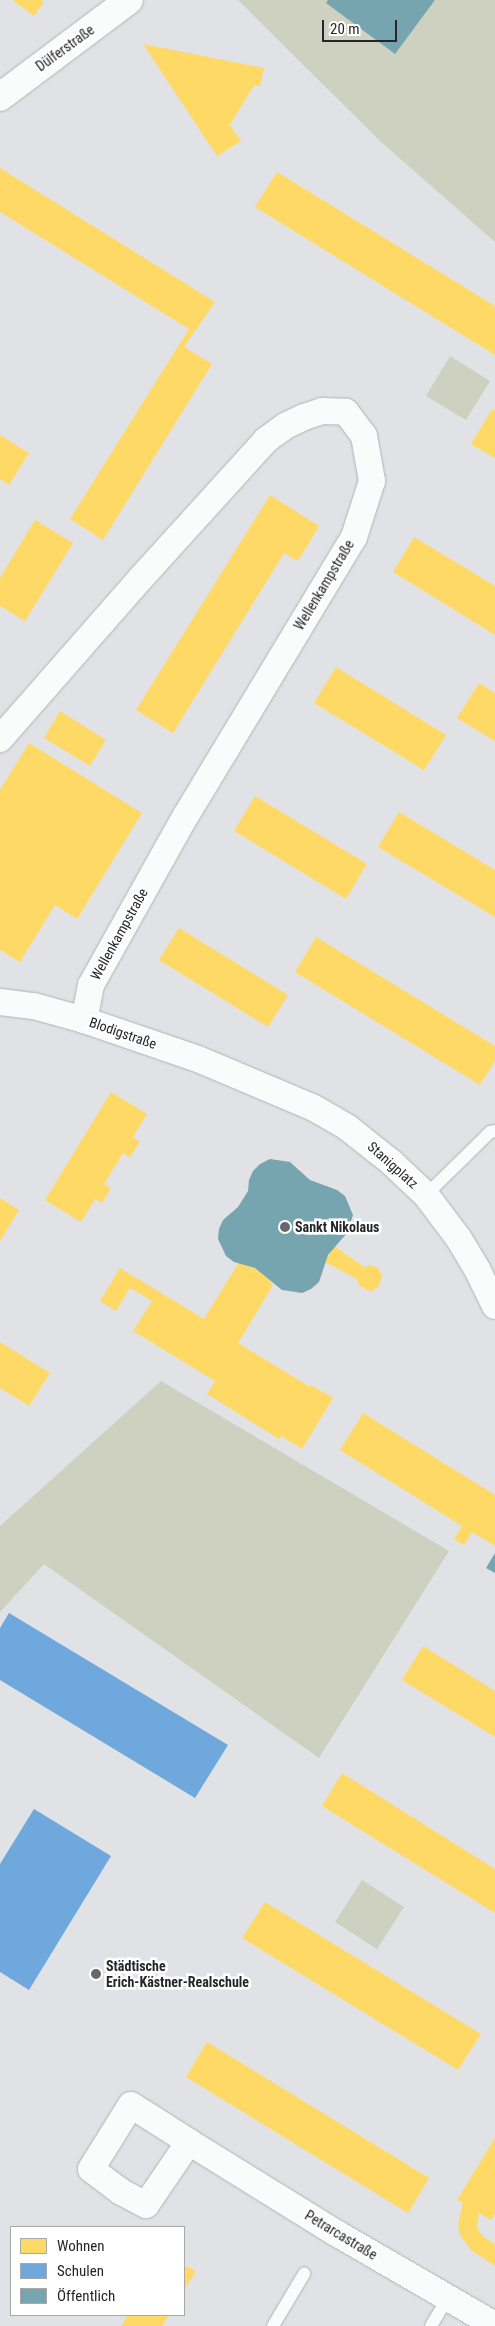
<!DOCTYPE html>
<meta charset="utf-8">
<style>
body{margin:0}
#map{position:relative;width:495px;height:2326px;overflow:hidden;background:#e1e2e5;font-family:"Roboto Condensed",sans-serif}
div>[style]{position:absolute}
.green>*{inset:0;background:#ced0c0}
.homes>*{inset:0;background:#ffd966}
.schools>*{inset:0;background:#6fa8dc}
.public>*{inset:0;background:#76a5af}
.roads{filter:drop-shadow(0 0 1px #b3b3b6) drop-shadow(0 0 1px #b3b3b6)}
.service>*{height:12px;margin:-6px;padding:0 6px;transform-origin:6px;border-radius:6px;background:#fafbfb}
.minor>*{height:26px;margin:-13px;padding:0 13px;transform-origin:13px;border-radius:13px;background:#fafbfb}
.secondary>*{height:28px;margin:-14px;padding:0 14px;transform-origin:14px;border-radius:14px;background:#fafbfb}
.dots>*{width:14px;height:14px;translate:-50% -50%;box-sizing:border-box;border:2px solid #fff;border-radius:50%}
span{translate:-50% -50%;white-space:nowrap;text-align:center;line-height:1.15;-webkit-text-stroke:5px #fff;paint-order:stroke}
.street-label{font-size:14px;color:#262629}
.poi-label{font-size:14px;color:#262629;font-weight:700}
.left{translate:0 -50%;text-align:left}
.legend{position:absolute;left:10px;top:2226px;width:175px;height:90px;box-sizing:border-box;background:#fff;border:1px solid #a8a8a9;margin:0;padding:6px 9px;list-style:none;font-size:15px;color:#262629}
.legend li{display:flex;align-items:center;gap:10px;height:25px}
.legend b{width:25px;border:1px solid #a8a8a9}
.scale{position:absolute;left:322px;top:20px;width:75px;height:22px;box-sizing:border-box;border:2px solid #262629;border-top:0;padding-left:6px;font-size:15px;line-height:18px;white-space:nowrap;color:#262629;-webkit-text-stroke:4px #fff;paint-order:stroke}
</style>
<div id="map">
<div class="green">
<div style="clip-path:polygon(238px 0,495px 0,495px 242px,380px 141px)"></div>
<div style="clip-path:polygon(450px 356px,490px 381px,466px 420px,426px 396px)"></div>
<div style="clip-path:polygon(161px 1381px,449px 1551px,319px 1758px,44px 1564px,0 1612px,0 1526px)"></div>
<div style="clip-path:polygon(362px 1880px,404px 1907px,377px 1949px,335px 1922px)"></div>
</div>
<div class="homes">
<div style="clip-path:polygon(12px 0,41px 0,44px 2px,34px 16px)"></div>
<div style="clip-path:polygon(143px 44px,264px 68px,260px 86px,254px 85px,230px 125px,241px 141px,217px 156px)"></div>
<div style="clip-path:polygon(0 168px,215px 302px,184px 347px,212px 364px,103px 540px,70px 519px,189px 329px,0 212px)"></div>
<div style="clip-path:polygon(277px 172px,495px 306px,495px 355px,255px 207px)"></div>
<div style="clip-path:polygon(492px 409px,495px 410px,495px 458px,471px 444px)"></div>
<div style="clip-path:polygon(0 435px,29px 453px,9px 485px,0 479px)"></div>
<div style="clip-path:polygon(270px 495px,319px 526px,298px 561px,284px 553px,173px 733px,136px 710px)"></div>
<div style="clip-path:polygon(35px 520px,73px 543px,25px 621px,0 606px,0 578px)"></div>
<div style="clip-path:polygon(414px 537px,495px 586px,495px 635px,393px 572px)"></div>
<div style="clip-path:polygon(336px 667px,446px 735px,424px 770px,314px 703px)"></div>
<div style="clip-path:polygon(479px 683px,495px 693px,495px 741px,457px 718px)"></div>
<div style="clip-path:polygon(60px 711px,106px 740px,90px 766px,44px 738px)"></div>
<div style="clip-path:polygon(29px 743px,142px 813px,77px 919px,55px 905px,20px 962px,0 950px,0 790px)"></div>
<div style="clip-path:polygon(255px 796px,367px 864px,346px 899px,234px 831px)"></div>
<div style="clip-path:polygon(399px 812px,495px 870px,495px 917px,378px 847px)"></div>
<div style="clip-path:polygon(179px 928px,288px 995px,268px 1027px,159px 960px)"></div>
<div style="clip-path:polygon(316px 937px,495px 1046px,495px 1061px,480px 1085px,295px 972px)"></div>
<div style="clip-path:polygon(111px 1092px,147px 1114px,133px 1137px,140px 1142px,130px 1157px,123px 1153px,104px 1184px,111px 1188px,102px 1203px,95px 1199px,81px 1222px,45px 1200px)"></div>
<div style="clip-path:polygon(0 1198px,19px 1210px,0 1241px)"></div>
<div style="clip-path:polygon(334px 1246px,364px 1267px,370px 1265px,378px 1268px,382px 1276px,379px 1286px,372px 1291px,366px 1290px,359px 1285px,357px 1279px,325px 1262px)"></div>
<div style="clip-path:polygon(239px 1262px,262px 1272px,273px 1285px,238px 1343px,310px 1387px,311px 1385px,333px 1398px,302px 1449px,281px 1436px,279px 1439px,207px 1394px,215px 1381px,133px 1331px,152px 1301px,130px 1288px,116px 1311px,100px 1301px,120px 1268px,204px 1319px)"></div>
<div style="clip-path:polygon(0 1342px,50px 1373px,29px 1406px,0 1388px)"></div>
<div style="clip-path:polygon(363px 1413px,495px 1495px,495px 1546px,472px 1532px,464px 1545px,454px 1539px,462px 1526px,340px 1450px)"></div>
<div style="clip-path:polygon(423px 1646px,495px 1691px,495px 1737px,402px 1680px)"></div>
<div style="clip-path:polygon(342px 1773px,495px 1869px,495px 1913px,322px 1806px)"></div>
<div style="clip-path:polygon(265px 1902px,481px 2034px,458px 2070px,242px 1938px)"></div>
<div style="clip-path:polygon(207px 2042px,429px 2178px,408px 2213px,186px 2077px)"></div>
<div style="clip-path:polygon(495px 2138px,495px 2214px,491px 2220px,479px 2213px,477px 2227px,482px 2236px,495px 2244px,495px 2266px,471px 2250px,460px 2235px,458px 2224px,463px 2203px,457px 2200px)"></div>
<div style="clip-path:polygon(184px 2265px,196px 2271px,184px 2290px)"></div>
<div style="clip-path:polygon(128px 2315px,169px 2315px,162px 2326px,121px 2326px)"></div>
</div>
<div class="schools">
<div style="clip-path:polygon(9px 1613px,228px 1745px,195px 1798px,0 1680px,0 1628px)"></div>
<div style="clip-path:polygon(34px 1809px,111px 1856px,29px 1990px,0 1972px,0 1864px)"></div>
</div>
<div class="public">
<div style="clip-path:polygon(328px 0,435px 0,395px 54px,326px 3px)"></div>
<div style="clip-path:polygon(270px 1159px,290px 1162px,310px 1180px,337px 1190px,345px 1196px,353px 1215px,347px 1233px,328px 1255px,319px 1282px,311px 1289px,302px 1293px,282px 1290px,255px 1268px,234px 1262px,226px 1256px,218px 1239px,219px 1229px,223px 1220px,238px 1207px,248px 1191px,249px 1180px,253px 1171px,260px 1164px)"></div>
<div style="clip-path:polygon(495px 1553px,495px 1573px,486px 1568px)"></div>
</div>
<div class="roads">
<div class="service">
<div style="left:426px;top:1195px;width:90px;rotate:-44.5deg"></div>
<div style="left:490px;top:1132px;width:5px;rotate:-11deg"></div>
<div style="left:273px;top:2326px;width:61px;rotate:-59.2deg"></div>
<div style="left:431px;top:2326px;width:33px;rotate:-59deg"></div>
</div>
<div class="minor">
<div style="left:0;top:739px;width:214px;rotate:-48.8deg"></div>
<div style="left:141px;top:578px;width:186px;rotate:-47.8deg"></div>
<div style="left:266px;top:440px;width:24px;rotate:-36deg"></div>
<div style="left:285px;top:426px;width:21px;rotate:-25deg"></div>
<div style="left:304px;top:417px;width:19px;rotate:-18deg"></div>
<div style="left:322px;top:411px;width:24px;rotate:2deg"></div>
<div style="left:346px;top:412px;width:30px;rotate:53deg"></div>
<div style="left:364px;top:436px;width:46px;rotate:79.9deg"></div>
<div style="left:372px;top:481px;width:59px;rotate:107.8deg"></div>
<div style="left:354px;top:537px;width:325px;rotate:121.1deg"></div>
<div style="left:186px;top:815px;width:195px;rotate:119.2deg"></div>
<div style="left:91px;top:985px;width:36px;rotate:101deg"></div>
<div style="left:0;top:1002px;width:34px;rotate:7deg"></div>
<div style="left:34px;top:1006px;width:52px;rotate:15.6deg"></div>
<div style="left:84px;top:1020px;width:120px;rotate:18.9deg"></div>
<div style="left:198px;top:1059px;width:126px;rotate:22.9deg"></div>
<div style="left:314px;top:1108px;width:39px;rotate:30deg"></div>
<div style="left:348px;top:1128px;width:55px;rotate:38.3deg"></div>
<div style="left:391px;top:1162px;width:48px;rotate:43.3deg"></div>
<div style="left:426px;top:1195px;width:55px;rotate:53.1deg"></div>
<div style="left:459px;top:1239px;width:35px;rotate:59deg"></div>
<div style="left:477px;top:1269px;width:41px;rotate:64.1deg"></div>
<div style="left:131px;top:2105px;width:69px;rotate:32.5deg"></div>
<div style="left:189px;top:2142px;width:76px;rotate:124.3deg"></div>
<div style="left:146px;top:2205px;width:30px;rotate:-152deg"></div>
<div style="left:120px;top:2191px;width:36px;rotate:-143deg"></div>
<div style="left:91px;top:2169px;width:75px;rotate:-58deg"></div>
<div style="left:189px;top:2142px;width:173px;rotate:31.8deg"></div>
<div style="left:336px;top:2233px;width:184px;rotate:30.1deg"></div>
</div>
<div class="secondary">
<div style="left:0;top:97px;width:161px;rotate:-36.9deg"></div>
</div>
</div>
<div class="dots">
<div style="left:285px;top:1227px;background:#67686b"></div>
<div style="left:96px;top:1974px;background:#67686b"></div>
</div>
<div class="street-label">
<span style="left:65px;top:48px;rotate:-36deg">Dülferstraße</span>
<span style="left:324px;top:585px;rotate:-59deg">Wellenkampstraße</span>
<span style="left:119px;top:934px;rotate:-61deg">Wellenkampstraße</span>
<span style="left:123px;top:1033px;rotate:19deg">Blodigstraße</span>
<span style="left:393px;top:1165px;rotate:42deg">Stanigplatz</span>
<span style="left:341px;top:2235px;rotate:31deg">Petrarcastraße</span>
</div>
<div class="poi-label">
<span class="left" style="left:295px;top:1227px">Sankt Nikolaus</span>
<span class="left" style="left:106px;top:1974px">Städtische<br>Erich-Kästner-Realschule</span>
</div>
<ul class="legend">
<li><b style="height:14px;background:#ffd966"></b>Wohnen</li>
<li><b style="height:14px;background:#6fa8dc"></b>Schulen</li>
<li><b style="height:14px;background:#76a5af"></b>Öffentlich</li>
</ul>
<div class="scale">20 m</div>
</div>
